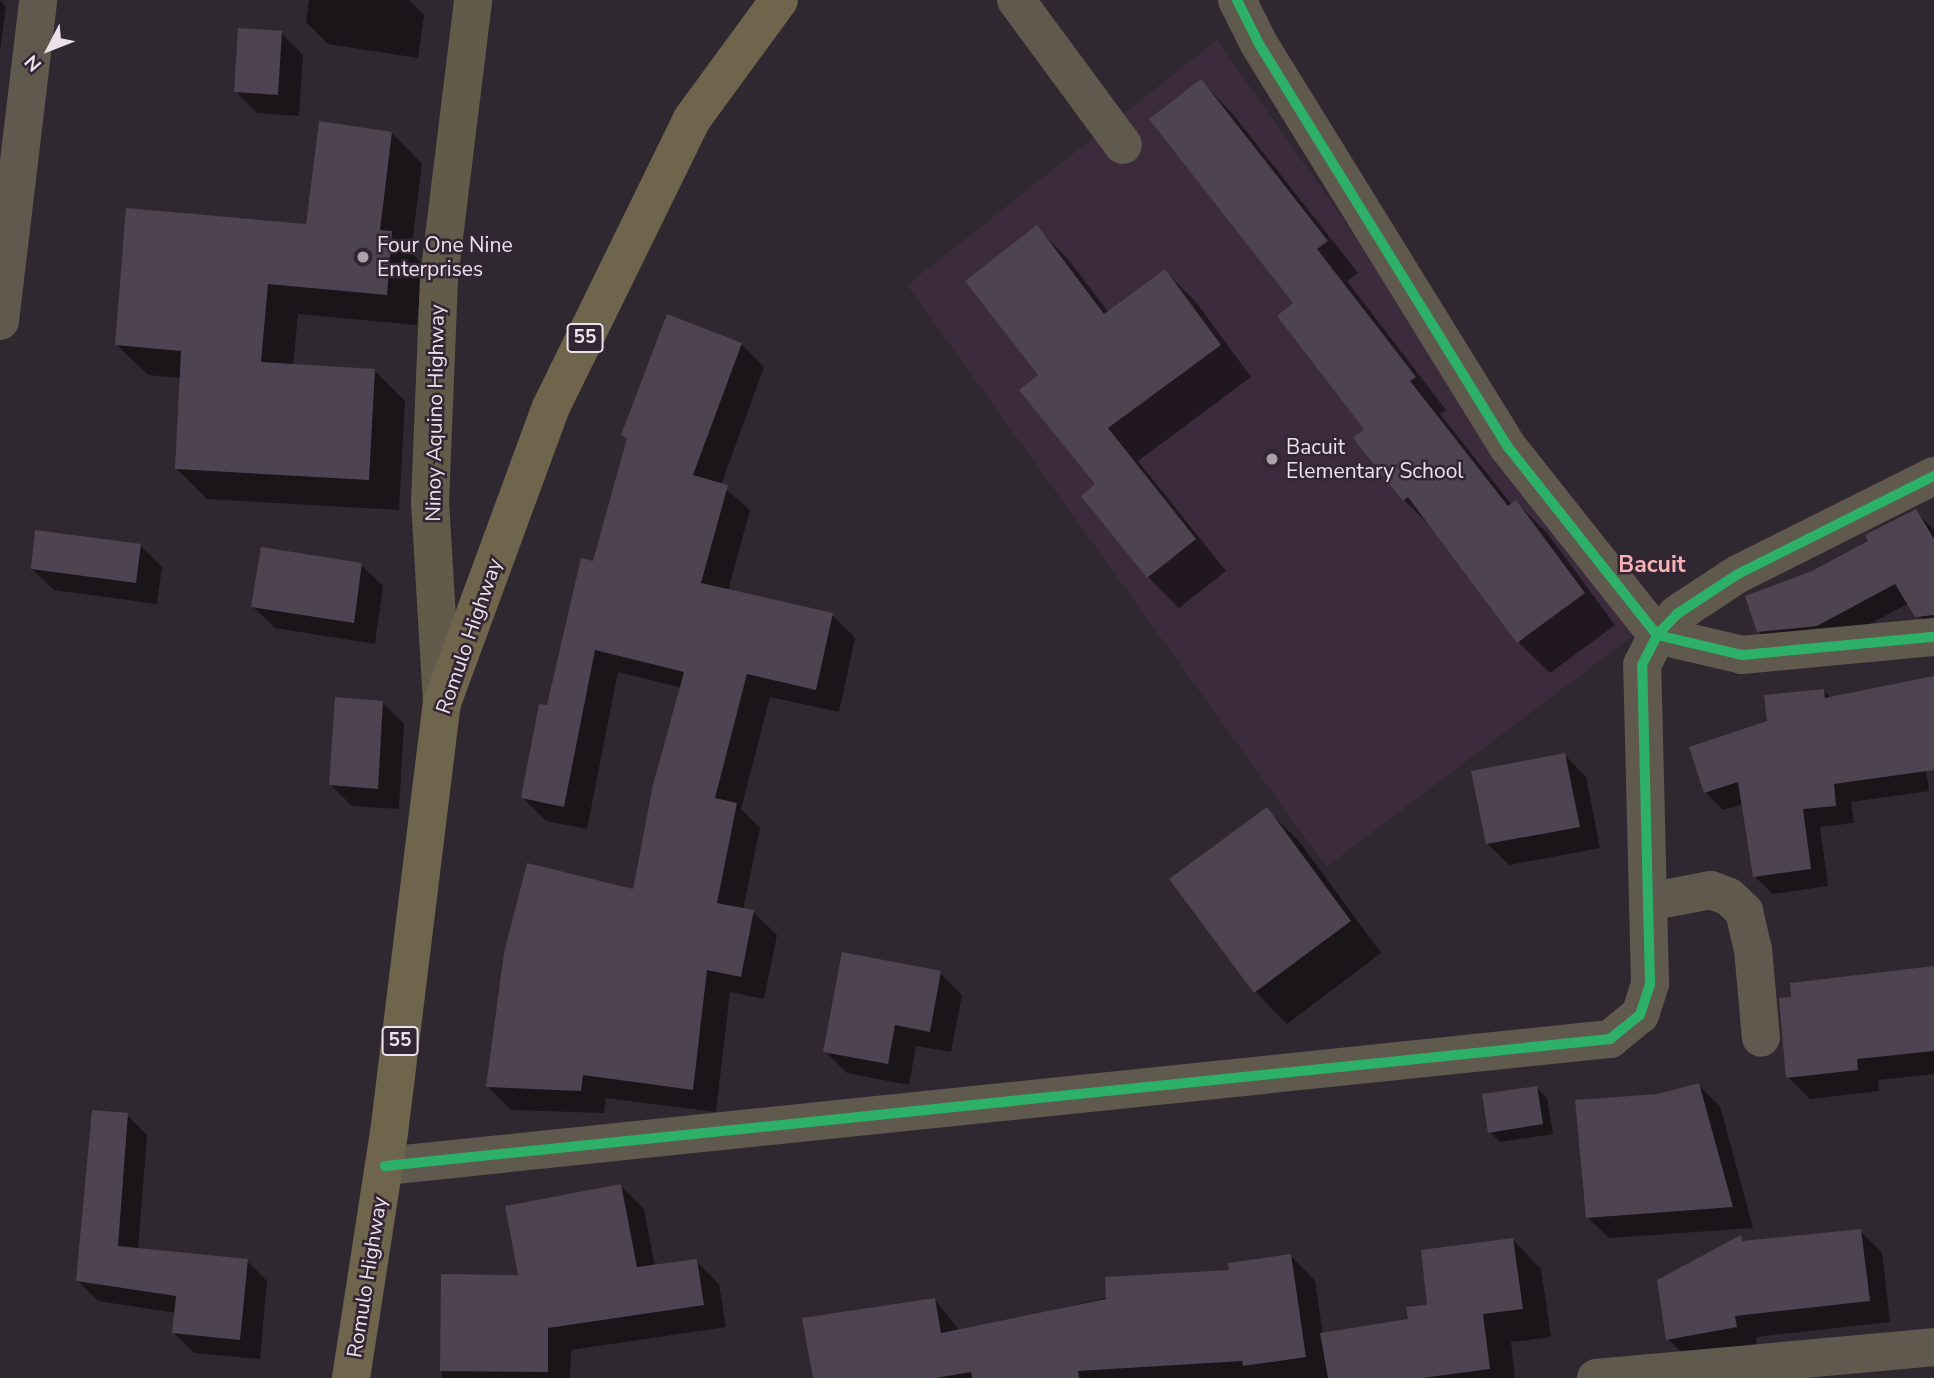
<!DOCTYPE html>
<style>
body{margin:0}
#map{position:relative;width:1934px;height:1378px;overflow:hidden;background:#302830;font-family:"Nunito Sans",sans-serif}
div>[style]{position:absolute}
.built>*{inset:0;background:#3c2b3c}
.shadow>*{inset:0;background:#0007}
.building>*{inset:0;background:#4e4350}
.street>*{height:38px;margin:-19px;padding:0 19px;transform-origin:19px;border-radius:19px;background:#60594e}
.secondary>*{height:38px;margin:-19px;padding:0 19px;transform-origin:19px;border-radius:19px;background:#635b4a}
.highway>*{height:38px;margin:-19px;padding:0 19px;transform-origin:19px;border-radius:19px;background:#6f654d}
.cycleway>*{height:10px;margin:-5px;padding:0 5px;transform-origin:5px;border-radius:5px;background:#2db169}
.dots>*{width:19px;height:19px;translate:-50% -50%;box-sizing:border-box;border:4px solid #332533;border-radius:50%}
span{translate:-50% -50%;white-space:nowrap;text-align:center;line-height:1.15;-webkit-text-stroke:5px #332533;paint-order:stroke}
.shield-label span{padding:2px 5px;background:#332533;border:2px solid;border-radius:5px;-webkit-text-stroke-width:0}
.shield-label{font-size:19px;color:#ece2eb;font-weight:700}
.poi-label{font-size:21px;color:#ece2eb}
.left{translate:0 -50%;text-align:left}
.street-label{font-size:21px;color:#ece2eb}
.neighbourhood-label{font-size:23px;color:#f6b2b4;font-weight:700}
.north{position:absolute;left:14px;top:14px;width:70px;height:70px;-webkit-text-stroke:5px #332533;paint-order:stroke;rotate:228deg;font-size:19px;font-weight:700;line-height:28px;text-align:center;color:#ece2eb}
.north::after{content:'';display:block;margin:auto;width:24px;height:32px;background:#ece2eb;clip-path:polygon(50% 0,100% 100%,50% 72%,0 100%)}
</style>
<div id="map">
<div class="built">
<div style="clip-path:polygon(1217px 40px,1635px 634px,1326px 867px,907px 285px)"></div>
</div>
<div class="shadow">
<div style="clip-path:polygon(0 0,6px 7px,0 51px)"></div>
<div style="clip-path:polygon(309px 0,409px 0,424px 15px,418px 58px,328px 44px,306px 22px)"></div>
<div style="clip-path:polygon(281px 33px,303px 55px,299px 116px,257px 113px,235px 91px)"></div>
<div style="clip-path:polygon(1201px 81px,1232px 113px,1358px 273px,1347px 281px,1446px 410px,1440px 414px,1512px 505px,1516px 502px,1547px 533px,1615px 625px,1550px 673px,1518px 642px,1435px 531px,1404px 500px,1296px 304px)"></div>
<div style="clip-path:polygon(392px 133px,422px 164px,411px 252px,422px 264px,417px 325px,298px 314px,293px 366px,374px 370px,405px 401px,399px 510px,207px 499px,177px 469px,181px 378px,148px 375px,117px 345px,307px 226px)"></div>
<div style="clip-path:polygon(1036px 227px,1068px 259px,1109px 313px,1165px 271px,1196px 302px,1251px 377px,1138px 461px,1226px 571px,1179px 608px,1148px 577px,1040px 375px)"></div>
<div style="clip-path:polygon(741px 344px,764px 367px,721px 485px,750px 510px,728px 591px,832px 615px,855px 638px,839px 712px,770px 697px,741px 809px,760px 828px,743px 910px,753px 912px,777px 935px,764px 999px,730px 992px,716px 1112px,606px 1098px,604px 1113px,511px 1110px,488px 1087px,634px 891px,682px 688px,618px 672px,587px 829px,546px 821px,523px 798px,595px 563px,629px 440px,624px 435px)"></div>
<div style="clip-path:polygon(1916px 512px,1934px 530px,1934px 633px,1909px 603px,1835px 643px,1776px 648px,1758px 631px,1871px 541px)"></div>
<div style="clip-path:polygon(140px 545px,162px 567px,157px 604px,54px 590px,32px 569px)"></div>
<div style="clip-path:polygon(361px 565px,383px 586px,375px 644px,275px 628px,253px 607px)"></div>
<div style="clip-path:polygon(1934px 678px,1934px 766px,1926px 770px,1929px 791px,1851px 802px,1854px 823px,1820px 827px,1828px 886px,1773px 894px,1754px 876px,1743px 804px,1723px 810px,1705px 792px,1769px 722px,1824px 691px,1831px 698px)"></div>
<div style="clip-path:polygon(383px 703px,404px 724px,399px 809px,352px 806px,331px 785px)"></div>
<div style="clip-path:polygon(1565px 755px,1586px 777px,1600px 848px,1509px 865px,1488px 844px)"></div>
<div style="clip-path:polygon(1266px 809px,1298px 840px,1381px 953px,1287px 1024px,1256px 992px,1172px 879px)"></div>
<div style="clip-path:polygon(1934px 968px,1934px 1074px,1878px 1080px,1879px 1091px,1810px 1099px,1788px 1077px)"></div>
<div style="clip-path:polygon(940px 973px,962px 995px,951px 1052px,916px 1046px,909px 1085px,847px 1073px,825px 1051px)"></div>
<div style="clip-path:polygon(1698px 1085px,1720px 1106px,1753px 1228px,1609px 1238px,1587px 1217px,1659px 1096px)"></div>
<div style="clip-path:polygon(1536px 1088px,1547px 1098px,1553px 1134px,1500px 1142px,1490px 1132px)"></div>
<div style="clip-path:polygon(127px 1115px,147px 1135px,138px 1250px,247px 1261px,267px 1281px,260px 1359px,194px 1353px,174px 1333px,176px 1313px,98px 1301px,78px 1281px)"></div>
<div style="clip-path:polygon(621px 1186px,644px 1209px,655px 1267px,696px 1261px,719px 1284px,726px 1327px,571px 1350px,570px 1378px,442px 1378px,443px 1276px,520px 1277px)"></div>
<div style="clip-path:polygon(1860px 1231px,1882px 1252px,1890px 1322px,1756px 1337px,1757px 1349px,1689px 1360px,1668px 1339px,1740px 1237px,1746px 1243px)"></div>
<div style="clip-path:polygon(1513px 1240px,1541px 1269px,1551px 1337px,1511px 1342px,1515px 1378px,815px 1378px,935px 1300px,960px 1331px,1291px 1256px,1315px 1281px,1323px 1335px,1410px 1320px)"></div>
</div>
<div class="building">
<div style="clip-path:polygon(238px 28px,282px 31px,278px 95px,234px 92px)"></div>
<div style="clip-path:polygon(1201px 79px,1328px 241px,1317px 249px,1416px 377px,1410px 381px,1508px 506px,1516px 500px,1585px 593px,1517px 643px,1408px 497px,1403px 501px,1353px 438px,1364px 429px,1277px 316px,1293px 303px,1149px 119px)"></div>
<div style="clip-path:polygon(319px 121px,392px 132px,380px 230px,392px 231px,387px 295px,268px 284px,261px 362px,375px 369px,369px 480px,175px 469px,181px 351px,115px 345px,126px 208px,306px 224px)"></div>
<div style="clip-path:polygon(1037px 225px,1104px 314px,1165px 269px,1221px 345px,1108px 428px,1196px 539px,1147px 578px,1081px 496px,1095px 484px,1019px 390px,1038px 375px,965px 281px)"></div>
<div style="clip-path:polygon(667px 314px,742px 343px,693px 475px,728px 485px,701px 583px,833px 613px,816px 690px,747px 674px,715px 798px,737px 803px,717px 903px,754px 910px,741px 977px,707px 970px,693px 1090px,583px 1075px,581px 1091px,486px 1087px,504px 953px,527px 863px,633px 889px,653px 785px,684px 672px,595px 650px,564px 807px,521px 798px,539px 704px,547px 705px,581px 558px,593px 561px,627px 438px,621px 435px)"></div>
<div style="clip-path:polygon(1916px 509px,1934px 539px,1934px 615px,1915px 617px,1895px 584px,1817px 626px,1757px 632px,1745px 596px,1812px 571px,1868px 541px,1865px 535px)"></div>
<div style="clip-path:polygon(35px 530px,141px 544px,136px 583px,31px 569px)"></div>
<div style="clip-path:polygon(261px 547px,362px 563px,354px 623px,251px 607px)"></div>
<div style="clip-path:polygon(1934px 676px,1934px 770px,1834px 784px,1836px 806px,1803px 809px,1811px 869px,1753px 877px,1738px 782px,1704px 793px,1689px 747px,1767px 721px,1764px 695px,1824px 689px,1825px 698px)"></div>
<div style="clip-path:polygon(335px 697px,383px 701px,378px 789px,329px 785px)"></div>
<div style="clip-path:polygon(1565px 753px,1580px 827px,1486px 844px,1471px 771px)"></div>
<div style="clip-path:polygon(1267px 807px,1351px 921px,1254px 993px,1169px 879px)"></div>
<div style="clip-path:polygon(842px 952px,941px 971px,930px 1032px,895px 1025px,888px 1064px,823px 1052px)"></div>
<div style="clip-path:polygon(1934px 966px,1934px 1051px,1857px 1059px,1858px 1070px,1786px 1078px,1779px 998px,1791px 997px,1790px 983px)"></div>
<div style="clip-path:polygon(1699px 1083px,1733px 1207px,1586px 1218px,1575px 1100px,1658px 1094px)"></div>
<div style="clip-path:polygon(1537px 1086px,1543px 1124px,1488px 1133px,1482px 1094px)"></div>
<div style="clip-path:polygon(92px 1110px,128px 1113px,118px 1246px,248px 1259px,240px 1340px,172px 1333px,176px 1296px,76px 1281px)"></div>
<div style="clip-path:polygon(621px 1184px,637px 1267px,697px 1259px,704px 1305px,548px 1328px,548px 1372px,440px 1371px,441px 1274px,518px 1275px,505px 1206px)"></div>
<div style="clip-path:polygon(1861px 1229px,1870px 1301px,1735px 1316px,1737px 1327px,1666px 1340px,1657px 1280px,1741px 1235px,1743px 1241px)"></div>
<div style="clip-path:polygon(1513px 1238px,1523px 1309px,1483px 1314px,1490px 1369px,1422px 1378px,1328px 1378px,1320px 1333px,1408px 1319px,1406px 1307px,1427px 1305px,1421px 1250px)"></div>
<div style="clip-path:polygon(1291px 1254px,1306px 1357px,1243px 1366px,1242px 1361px,1078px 1371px,1079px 1378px,972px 1378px,971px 1372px,936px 1378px,813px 1378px,802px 1318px,935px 1298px,941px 1333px,1106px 1299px,1105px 1277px,1229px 1270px,1228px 1263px)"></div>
</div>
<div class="street">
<div style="left:1016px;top:0;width:180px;rotate:53.6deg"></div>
<div style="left:1237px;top:0;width:49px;rotate:63.4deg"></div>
<div style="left:1259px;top:44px;width:474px;rotate:58.3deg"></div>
<div style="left:1508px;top:447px;width:240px;rotate:51.6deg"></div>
<div style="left:1657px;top:635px;width:87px;rotate:13.2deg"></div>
<div style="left:1742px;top:655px;width:193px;rotate:-5.4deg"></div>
<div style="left:0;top:321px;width:323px;rotate:-83.2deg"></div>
<div style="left:1648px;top:902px;width:64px;rotate:-10.8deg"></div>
<div style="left:1711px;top:890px;width:19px;rotate:21deg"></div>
<div style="left:1729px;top:897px;width:21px;rotate:43deg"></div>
<div style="left:1744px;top:911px;width:39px;rotate:77deg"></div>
<div style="left:1753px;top:949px;width:89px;rotate:84.9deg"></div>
<div style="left:385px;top:1166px;width:1232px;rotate:-5.92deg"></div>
<div style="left:1610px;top:1039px;width:38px;rotate:-39deg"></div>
<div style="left:1640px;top:1015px;width:33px;rotate:-72deg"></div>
<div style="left:1650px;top:984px;width:319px;rotate:-91.4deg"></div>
<div style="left:1642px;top:665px;width:34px;rotate:-63deg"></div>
<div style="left:1657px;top:635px;width:29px;rotate:-46deg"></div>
<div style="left:1677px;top:614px;width:73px;rotate:-33.3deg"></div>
<div style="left:1738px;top:574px;width:219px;rotate:-26.6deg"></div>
<div style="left:1596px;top:1378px;width:339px;rotate:-5.2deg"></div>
</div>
<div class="secondary">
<div style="left:442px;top:703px;width:200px;rotate:-93.4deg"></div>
<div style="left:430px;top:503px;width:225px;rotate:-87.7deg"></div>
<div style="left:439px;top:278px;width:280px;rotate:-83deg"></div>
</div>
<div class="highway">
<div style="left:351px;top:1378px;width:248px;rotate:-81.2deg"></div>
<div style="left:389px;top:1133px;width:433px;rotate:-83deg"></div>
<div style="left:442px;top:703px;width:315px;rotate:-69.8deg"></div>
<div style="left:551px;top:407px;width:321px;rotate:-63.9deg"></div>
<div style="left:692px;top:119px;width:147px;rotate:-53.8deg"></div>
</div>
<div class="cycleway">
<div style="left:1237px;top:0;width:49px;rotate:63.4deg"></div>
<div style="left:1259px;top:44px;width:474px;rotate:58.3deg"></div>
<div style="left:1508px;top:447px;width:240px;rotate:51.6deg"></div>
<div style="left:1657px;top:635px;width:87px;rotate:13.2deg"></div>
<div style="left:1742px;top:655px;width:193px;rotate:-5.4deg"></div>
<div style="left:385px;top:1166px;width:1232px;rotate:-5.92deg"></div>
<div style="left:1610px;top:1039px;width:38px;rotate:-39deg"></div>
<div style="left:1640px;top:1015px;width:33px;rotate:-72deg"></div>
<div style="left:1650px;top:984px;width:319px;rotate:-91.4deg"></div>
<div style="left:1642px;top:665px;width:34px;rotate:-63deg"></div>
<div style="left:1657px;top:635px;width:29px;rotate:-46deg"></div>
<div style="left:1677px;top:614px;width:73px;rotate:-33.3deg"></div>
<div style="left:1738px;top:574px;width:219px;rotate:-26.6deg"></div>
</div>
<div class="dots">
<div style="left:363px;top:257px;background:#aaa1aa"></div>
<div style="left:1272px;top:459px;background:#aaa1aa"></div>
</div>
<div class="shield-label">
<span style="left:585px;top:338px">55</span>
<span style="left:400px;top:1041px">55</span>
</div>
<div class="poi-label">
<span class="left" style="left:377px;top:257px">Four One Nine<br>Enterprises</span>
<span class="left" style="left:1286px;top:459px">Bacuit<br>Elementary School</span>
</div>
<div class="street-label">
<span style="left:435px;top:413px;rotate:-89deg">Ninoy Aquino Highway</span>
<span style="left:469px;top:636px;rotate:-71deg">Romulo Highway</span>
<span style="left:367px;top:1277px;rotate:-81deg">Romulo Highway</span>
</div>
<div class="neighbourhood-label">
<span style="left:1652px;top:565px">Bacuit</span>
</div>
<div class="north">N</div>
</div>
